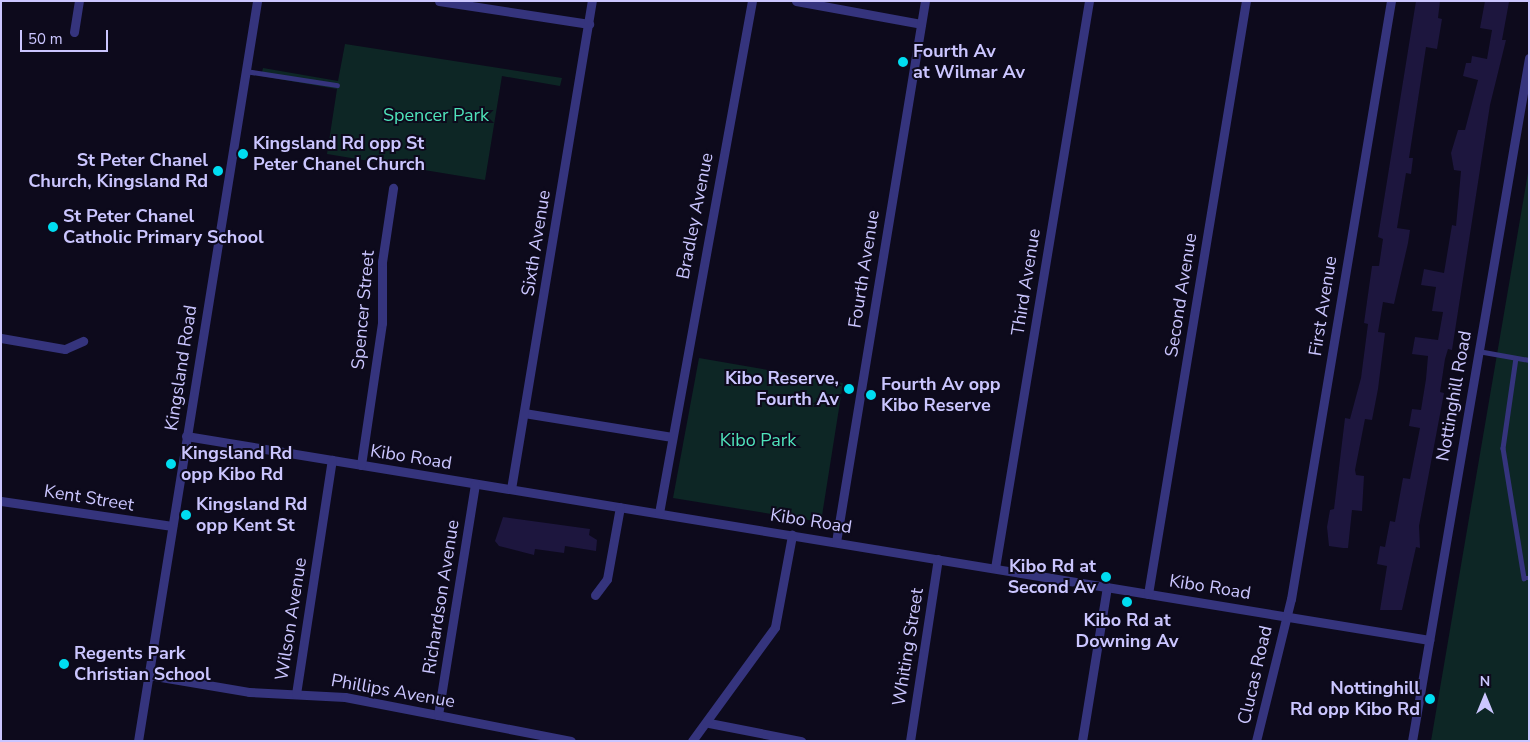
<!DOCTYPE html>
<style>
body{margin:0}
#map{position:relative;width:1530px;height:742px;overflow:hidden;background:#0d0a1c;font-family:"Nunito Sans",sans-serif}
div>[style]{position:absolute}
.green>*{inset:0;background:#0d2625}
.building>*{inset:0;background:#1d163e}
.lane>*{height:4.5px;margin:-2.25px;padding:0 2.25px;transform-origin:2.25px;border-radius:2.25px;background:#35347d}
.street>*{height:9px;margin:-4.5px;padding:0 4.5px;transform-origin:4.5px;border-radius:4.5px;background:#35347d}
.dots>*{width:14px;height:14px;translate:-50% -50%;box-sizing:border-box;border:2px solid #0d0a1c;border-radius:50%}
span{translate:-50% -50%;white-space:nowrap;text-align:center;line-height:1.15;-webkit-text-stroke:4px #0d0a1c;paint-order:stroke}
.poi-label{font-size:18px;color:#cbc6ff;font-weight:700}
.left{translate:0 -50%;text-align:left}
.right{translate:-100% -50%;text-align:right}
.park-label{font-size:18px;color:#4fe2ba}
.street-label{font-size:18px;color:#cbc6ff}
.frame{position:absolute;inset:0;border:2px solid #cbc6ff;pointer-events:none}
.north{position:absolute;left:1460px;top:672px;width:50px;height:50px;-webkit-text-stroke:4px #0d0a1c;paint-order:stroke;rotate:0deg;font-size:14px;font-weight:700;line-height:20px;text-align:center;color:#cbc6ff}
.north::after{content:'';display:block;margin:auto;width:18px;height:22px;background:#cbc6ff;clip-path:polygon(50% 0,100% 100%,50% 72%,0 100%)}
.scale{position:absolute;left:20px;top:30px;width:88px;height:22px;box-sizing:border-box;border:2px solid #cbc6ff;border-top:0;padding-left:6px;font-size:15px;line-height:18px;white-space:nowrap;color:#cbc6ff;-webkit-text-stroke:4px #0d0a1c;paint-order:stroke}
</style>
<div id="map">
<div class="green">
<div style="clip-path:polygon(345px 44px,562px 78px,560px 86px,502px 76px,485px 180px,327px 154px,337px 89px,261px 76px,263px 68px,338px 81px)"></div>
<div style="clip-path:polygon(1529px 167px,1529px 741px,1431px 741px)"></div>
<div style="clip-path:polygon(699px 358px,843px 383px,821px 522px,673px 498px)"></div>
</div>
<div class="building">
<div style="clip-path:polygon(1416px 1px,1440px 1px,1438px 18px,1442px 19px,1437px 49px,1426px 47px,1409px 158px,1413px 158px,1411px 174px,1406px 173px,1397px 228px,1410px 230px,1408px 243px,1394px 304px,1383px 302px,1378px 332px,1385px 333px,1378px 389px,1372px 420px,1365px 419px,1355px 470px,1356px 475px,1364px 476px,1362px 511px,1352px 510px,1348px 548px,1343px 548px,1329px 546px,1327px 527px,1330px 510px,1334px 509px,1345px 418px,1350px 419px,1361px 378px,1368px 324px,1364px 323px,1372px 266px,1379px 266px,1383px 239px,1378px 237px)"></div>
<div style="clip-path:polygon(1485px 1px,1509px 2px,1502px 40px,1506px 40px,1490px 105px,1452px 350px,1448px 349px,1445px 359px,1440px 392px,1444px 393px,1419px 526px,1420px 548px,1416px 547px,1402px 610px,1380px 610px,1387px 566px,1377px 564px,1380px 546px,1385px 547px,1390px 521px,1395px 522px,1403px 478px,1410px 479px,1420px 428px,1409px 426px,1412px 409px,1421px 410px,1426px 379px,1428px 356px,1412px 354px,1415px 337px,1438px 340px,1443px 312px,1432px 311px,1436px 287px,1421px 285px,1424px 269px,1444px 273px,1452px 225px,1456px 226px,1461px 171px,1454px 170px,1451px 153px,1458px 130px,1465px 130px,1478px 80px,1463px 76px,1466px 63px,1471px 63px,1472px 56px,1487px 59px,1492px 30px,1480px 28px)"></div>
<div style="clip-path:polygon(503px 517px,590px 529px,589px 535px,597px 540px,596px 551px,565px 546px,564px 553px,535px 549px,534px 555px,499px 546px,495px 541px)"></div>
</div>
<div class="lane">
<div style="left:245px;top:71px;width:93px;rotate:8.7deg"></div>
<div style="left:1478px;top:351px;width:52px;rotate:10deg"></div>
<div style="left:1516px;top:358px;width:91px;rotate:98.2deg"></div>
<div style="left:1503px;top:448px;width:132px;rotate:80.8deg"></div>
<div style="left:1524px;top:578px;width:5px"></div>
</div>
<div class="street">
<div style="left:439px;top:1px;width:152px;rotate:8.7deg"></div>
<div style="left:796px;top:1px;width:127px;rotate:10.4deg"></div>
<div style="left:74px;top:32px;width:31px;rotate:-81deg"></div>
<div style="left:1px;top:338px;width:65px;rotate:9.8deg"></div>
<div style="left:65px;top:349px;width:20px;rotate:-24deg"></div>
<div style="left:524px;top:413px;width:150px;rotate:9.2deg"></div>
<div style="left:186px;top:436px;width:1260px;rotate:9.32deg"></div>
<div style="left:361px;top:465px;width:144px;rotate:-81.6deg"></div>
<div style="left:382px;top:323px;width:61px;rotate:-90deg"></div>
<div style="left:382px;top:262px;width:75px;rotate:-81.5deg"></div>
<div style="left:511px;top:489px;width:495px;rotate:-80.6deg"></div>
<div style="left:1px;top:501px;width:173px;rotate:8.3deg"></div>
<div style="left:659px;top:513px;width:520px;rotate:-79.71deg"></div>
<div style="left:836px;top:542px;width:548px;rotate:-80.66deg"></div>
<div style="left:995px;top:568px;width:575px;rotate:-80.59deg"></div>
<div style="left:1148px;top:594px;width:601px;rotate:-80.62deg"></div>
<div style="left:595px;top:595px;width:20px;rotate:-53deg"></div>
<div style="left:607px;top:579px;width:73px;rotate:-79.8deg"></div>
<div style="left:149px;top:675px;width:101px;rotate:9.6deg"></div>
<div style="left:249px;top:692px;width:96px;rotate:3deg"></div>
<div style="left:345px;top:697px;width:230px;rotate:11deg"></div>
<div style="left:296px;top:694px;width:237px;rotate:-81.3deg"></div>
<div style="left:438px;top:715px;width:234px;rotate:-80.9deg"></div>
<div style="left:709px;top:723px;width:94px;rotate:11.1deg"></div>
<div style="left:138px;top:741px;width:750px;rotate:-80.86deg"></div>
<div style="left:692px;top:741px;width:141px;rotate:-53.9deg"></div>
<div style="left:775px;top:627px;width:94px;rotate:-79.5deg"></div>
<div style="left:910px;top:741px;width:184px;rotate:-81.3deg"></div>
<div style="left:1082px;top:741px;width:156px;rotate:-80.8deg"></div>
<div style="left:1256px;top:741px;width:146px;rotate:-76.2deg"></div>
<div style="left:1291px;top:599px;width:606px;rotate:-80.51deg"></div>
<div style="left:1412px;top:741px;width:693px;rotate:-80.28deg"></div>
</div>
<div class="dots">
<div style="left:903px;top:62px;background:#00ddf1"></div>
<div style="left:243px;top:154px;background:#00ddf1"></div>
<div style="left:218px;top:171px;background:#00ddf1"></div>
<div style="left:53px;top:227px;background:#00ddf1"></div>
<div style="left:849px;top:389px;background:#00ddf1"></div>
<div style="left:871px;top:395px;background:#00ddf1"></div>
<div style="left:171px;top:464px;background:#00ddf1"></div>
<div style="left:186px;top:515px;background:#00ddf1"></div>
<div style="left:1106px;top:577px;background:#00ddf1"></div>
<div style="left:1127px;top:602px;background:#00ddf1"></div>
<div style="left:64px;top:664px;background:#00ddf1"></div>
<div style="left:1430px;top:699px;background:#00ddf1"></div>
</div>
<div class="poi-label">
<span class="left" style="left:913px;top:62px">Fourth Av<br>at Wilmar Av</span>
<span class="left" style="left:253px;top:154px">Kingsland Rd opp St<br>Peter Chanel Church</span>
<span class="right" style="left:208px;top:171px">St Peter Chanel<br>Church, Kingsland Rd</span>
<span class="left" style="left:63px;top:227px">St Peter Chanel<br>Catholic Primary School</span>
<span class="right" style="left:839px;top:389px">Kibo Reserve,<br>Fourth Av</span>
<span class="left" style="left:881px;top:395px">Fourth Av opp<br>Kibo Reserve</span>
<span class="left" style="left:181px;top:464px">Kingsland Rd<br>opp Kibo Rd</span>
<span class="left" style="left:196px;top:515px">Kingsland Rd<br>opp Kent St</span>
<span class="right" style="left:1096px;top:577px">Kibo Rd at<br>Second Av</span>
<span style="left:1127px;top:631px">Kibo Rd at<br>Downing Av</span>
<span class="left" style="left:74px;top:664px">Regents Park<br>Christian School</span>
<span class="right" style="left:1420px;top:699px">Nottinghill<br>Rd opp Kibo Rd</span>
</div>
<div class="park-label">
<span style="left:436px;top:115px">Spencer Park</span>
<span style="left:758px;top:440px">Kibo Park</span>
</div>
<div class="street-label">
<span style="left:695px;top:216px;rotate:-79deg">Bradley Avenue</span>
<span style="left:536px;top:243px;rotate:-81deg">Sixth Avenue</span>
<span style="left:864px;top:269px;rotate:-81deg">Fourth Avenue</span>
<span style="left:1026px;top:282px;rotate:-81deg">Third Avenue</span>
<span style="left:1181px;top:295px;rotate:-81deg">Second Avenue</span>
<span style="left:1323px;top:306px;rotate:-81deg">First Avenue</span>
<span style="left:363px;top:310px;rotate:-85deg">Spencer Street</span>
<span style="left:181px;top:368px;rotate:-81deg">Kingsland Road</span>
<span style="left:1454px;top:396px;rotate:-80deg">Nottinghill Road</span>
<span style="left:411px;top:457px;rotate:9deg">Kibo Road</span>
<span style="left:89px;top:498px;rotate:9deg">Kent Street</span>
<span style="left:811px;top:521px;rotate:9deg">Kibo Road</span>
<span style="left:1210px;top:587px;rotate:9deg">Kibo Road</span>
<span style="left:441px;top:597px;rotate:-81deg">Richardson Avenue</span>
<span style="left:291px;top:619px;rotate:-81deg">Wilson Avenue</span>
<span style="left:908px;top:647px;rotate:-81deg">Whiting Street</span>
<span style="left:1255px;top:675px;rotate:-77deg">Clucas Road</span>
<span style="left:393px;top:691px;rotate:10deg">Phillips Avenue</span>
</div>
<div class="frame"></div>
<div class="north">N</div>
<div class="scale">50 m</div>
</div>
